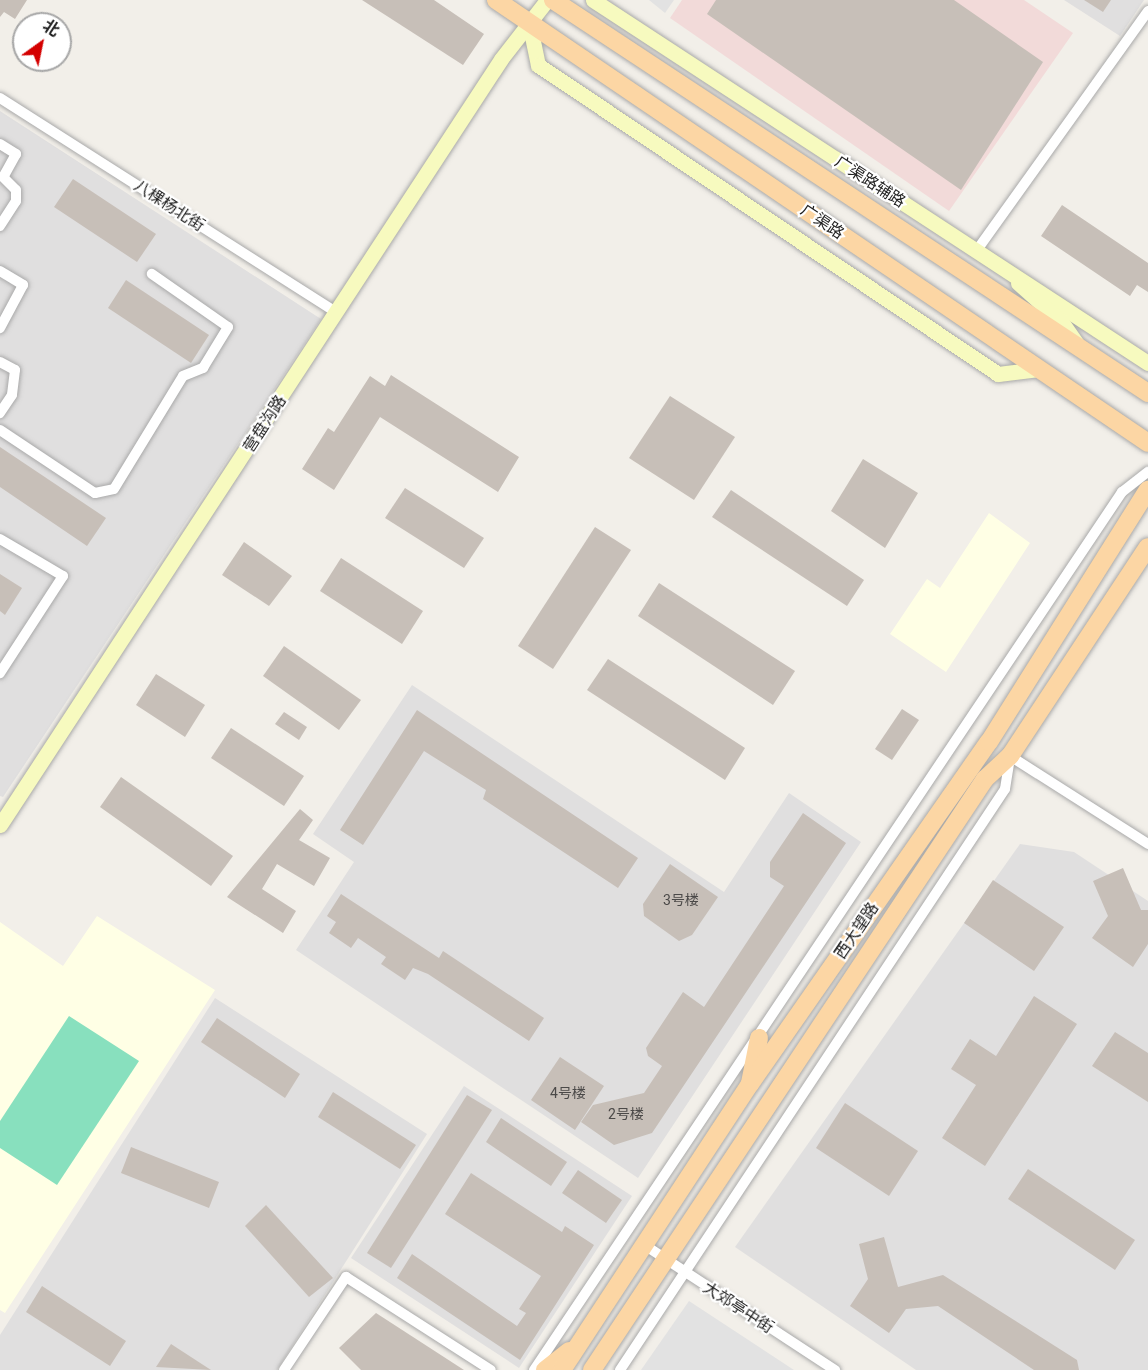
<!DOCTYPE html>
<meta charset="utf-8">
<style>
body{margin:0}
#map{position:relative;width:1148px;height:1370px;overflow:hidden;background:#f2efe9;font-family:Roboto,"Noto Sans SC",sans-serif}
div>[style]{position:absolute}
.residential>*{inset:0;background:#e0dfdf}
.commercial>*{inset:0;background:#f2dad9}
.education>*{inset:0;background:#ffffe5}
.pitch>*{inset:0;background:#88e0be}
.parking>*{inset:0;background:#e2e2e2}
.building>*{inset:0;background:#c7bfb8}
.roads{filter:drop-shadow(0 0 2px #a9a9a9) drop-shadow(0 0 2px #a9a9a9)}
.street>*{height:10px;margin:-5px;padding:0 5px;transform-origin:5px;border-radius:5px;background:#fff}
.secondary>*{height:15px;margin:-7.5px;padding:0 7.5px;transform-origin:7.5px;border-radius:7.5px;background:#f7fabf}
.primary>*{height:18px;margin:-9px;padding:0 9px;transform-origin:9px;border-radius:9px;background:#fcd6a4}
span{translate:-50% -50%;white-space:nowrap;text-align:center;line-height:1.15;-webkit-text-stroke:4.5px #fff;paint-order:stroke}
.number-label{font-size:14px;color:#4b4948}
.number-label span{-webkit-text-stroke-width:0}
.street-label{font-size:16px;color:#222}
.north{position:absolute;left:12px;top:12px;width:60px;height:60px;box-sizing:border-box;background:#fff;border:2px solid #a7a7a7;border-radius:50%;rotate:33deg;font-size:16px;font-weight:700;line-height:24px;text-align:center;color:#222}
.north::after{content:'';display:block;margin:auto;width:21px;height:27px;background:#d40000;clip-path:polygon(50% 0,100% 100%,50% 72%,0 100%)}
</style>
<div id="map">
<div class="residential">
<div style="clip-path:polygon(1064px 0,1144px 0,1120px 36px)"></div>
<div style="clip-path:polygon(0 111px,321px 319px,3px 797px,0 796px)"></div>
<div style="clip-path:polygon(412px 685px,724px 892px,789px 793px,861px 842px,638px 1178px,296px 950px,354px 862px,313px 834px)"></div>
<div style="clip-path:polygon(1020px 844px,1074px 852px,1148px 901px,1148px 1370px,916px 1370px,735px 1247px)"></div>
<div style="clip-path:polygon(215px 998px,427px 1134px,277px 1370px,0 1370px,0 1335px)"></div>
<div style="clip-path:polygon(464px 1086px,632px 1196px,519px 1368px,351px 1258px)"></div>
</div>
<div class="commercial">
<div style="clip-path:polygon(682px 0,1024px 0,1073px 33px,949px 211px,670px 18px)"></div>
</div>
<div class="education">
<div style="clip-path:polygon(989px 513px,1030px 543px,946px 672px,890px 634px,927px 579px,940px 588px)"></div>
<div style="clip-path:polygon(97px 916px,215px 990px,5px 1313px,0 1310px,0 922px,63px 966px)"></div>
</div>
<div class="pitch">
<div style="clip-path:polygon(69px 1016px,139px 1061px,57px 1185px,0 1148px,0 1121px)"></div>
</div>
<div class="parking">
<div style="clip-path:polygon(649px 0,674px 0,665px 13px)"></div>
<div style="clip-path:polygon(689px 1301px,794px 1370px,641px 1370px)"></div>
</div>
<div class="building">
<div style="clip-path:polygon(0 0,27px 0,15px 19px,4px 12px,0 17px)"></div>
<div style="clip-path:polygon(362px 0,434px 0,484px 34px,463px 65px)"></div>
<div style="clip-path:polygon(716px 0,954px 0,1043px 62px,961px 190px,707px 14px)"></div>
<div style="clip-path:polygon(1084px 0,1111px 0,1103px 12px)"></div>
<div style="clip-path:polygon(73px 179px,156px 234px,137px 262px,54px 207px)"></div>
<div style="clip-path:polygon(1062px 205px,1148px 263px,1148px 292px,1137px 285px,1130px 296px,1041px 236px)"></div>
<div style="clip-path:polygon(126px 280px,209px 335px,191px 363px,108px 308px)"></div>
<div style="clip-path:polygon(391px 375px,519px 457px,498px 492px,380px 417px,334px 490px,302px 469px,328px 428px,334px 432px,370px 376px,385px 386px)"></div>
<div style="clip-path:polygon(670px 396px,735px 437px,694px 500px,629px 458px)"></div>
<div style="clip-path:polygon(0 447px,106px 518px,87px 546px,0 487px)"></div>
<div style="clip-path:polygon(863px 459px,918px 493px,885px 548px,831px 511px)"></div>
<div style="clip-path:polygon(405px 488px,484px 538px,464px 568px,385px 518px)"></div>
<div style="clip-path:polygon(731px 490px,864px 580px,847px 606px,712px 517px)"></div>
<div style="clip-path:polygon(595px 527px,631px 550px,553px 669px,518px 646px)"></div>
<div style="clip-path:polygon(244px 542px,292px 576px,269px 606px,222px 575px)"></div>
<div style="clip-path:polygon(341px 558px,423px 611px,402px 644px,320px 591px)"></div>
<div style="clip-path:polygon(0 574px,22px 588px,5px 615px,0 611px)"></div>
<div style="clip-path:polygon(659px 583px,795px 671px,773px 705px,638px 616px)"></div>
<div style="clip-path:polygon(284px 646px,361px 700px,339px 730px,263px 676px)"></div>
<div style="clip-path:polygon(608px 659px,745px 748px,725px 780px,587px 690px)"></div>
<div style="clip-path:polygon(156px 674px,205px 705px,185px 737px,136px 705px)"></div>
<div style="clip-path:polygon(902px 709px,919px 720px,892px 760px,875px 749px)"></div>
<div style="clip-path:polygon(417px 710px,638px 858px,618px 888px,483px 799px,486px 790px,424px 751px,363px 845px,340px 830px)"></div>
<div style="clip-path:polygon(284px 712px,307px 727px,299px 740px,275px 724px)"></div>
<div style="clip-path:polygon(231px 728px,304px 776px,284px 806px,211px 758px)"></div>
<div style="clip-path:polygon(121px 777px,233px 856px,211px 886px,100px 807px)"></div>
<div style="clip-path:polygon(300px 809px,313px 820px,299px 840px,330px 858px,314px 886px,277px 864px,262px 889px,296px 911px,283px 933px,227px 897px)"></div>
<div style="clip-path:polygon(803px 813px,846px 843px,652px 1133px,614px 1145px,581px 1122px,593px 1105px,644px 1093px,662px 1066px,648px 1056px,646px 1048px,683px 992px,704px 1007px,784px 886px,770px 877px,770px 862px)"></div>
<div style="clip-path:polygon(670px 864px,718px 897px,692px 935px,679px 941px,644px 916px,643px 904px)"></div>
<div style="clip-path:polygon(1123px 868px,1141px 910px,1148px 910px,1148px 944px,1133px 967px,1092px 938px,1108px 916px,1093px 881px)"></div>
<div style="clip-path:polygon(993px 880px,1064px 927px,1034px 971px,964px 923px)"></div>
<div style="clip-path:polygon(341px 894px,439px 958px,443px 951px,544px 1018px,529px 1041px,428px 974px,413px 968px,405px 980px,381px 964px,386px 957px,358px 938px,351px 948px,329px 933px,336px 922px,327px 916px)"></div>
<div style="clip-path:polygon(1034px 996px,1077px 1024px,985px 1166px,942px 1138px,976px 1085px,951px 1069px,970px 1039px,996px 1056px)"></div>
<div style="clip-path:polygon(217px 1018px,300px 1074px,285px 1098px,201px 1042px)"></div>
<div style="clip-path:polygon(1115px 1032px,1148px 1053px,1148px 1102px,1092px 1066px)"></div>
<div style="clip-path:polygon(560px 1057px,604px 1086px,575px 1130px,531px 1100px)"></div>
<div style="clip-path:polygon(333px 1092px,416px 1145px,400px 1169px,318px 1117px)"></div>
<div style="clip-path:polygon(467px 1095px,492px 1110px,391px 1268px,367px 1253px)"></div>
<div style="clip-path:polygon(845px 1103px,918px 1151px,889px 1196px,816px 1148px)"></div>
<div style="clip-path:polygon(501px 1118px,567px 1162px,551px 1186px,486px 1142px)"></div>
<div style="clip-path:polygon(131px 1147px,219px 1182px,209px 1208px,121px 1173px)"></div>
<div style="clip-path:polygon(1028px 1169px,1135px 1240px,1115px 1270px,1008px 1199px)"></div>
<div style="clip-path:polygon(578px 1170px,622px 1200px,606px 1223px,562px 1193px)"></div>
<div style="clip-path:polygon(471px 1173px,562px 1232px,565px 1226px,594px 1245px,520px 1360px,397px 1278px,412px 1254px,517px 1326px,526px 1313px,519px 1309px,541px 1276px,445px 1214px)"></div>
<div style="clip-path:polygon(266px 1205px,333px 1278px,309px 1297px,245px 1226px)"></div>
<div style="clip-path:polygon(884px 1237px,898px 1287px,943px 1275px,1077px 1360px,1079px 1370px,1034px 1370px,938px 1306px,906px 1309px,889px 1333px,850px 1306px,868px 1279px,859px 1244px)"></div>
<div style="clip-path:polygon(42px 1286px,126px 1341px,110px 1366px,26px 1312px)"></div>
<div style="clip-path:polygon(376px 1313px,464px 1370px,361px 1370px,339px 1348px)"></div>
<div style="clip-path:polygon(171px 1344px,211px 1370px,156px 1367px)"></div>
</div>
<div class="roads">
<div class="street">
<div style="left:0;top:98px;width:400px;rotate:32.5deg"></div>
<div style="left:0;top:144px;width:19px;rotate:32deg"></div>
<div style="left:16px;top:154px;width:26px;rotate:119deg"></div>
<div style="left:3px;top:177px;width:18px;rotate:45deg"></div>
<div style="left:16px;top:190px;width:11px;rotate:90deg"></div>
<div style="left:16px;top:201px;width:30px;rotate:123deg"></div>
<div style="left:977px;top:250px;width:294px;rotate:-54.4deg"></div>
<div style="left:0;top:271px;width:27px;rotate:31deg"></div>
<div style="left:23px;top:285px;width:49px;rotate:118.1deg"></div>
<div style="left:0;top:362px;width:17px;rotate:28deg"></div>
<div style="left:15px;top:370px;width:25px;rotate:97deg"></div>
<div style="left:12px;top:395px;width:22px;rotate:124deg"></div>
<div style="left:0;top:430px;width:114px;rotate:33.6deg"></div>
<div style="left:95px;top:493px;width:19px;rotate:-12deg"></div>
<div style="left:114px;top:489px;width:132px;rotate:-58.6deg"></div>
<div style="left:183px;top:376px;width:22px;rotate:-22deg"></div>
<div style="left:203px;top:368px;width:48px;rotate:-58.6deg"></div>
<div style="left:228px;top:327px;width:93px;rotate:-145.1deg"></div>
<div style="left:0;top:539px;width:73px;rotate:30.4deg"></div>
<div style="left:63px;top:576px;width:116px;rotate:123deg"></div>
<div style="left:643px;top:1244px;width:230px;rotate:33.3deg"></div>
<div style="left:284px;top:1370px;width:112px;rotate:-56.3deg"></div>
<div style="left:346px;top:1277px;width:172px;rotate:32.7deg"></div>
<div style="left:534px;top:1370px;width:1057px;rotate:-56.19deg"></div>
<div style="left:1122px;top:492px;width:33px;rotate:-38deg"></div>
<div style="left:620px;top:1370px;width:697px;rotate:-56.47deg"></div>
<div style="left:1005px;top:789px;width:33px;rotate:-81deg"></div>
<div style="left:1010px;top:756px;width:164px;rotate:32.5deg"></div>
</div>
<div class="secondary">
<div style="left:593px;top:0;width:663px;rotate:33.19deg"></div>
<div style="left:529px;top:22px;width:44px;rotate:78.2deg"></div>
<div style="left:538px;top:65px;width:554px;rotate:33.89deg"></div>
<div style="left:998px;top:374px;width:41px;rotate:-7deg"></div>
<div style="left:1018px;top:283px;width:57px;rotate:41.5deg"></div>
<div style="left:1061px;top:321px;width:29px;rotate:55deg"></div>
<div style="left:0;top:825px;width:915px;rotate:-56.81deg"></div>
<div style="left:501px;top:59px;width:75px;rotate:-52.1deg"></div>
</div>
<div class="primary">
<div style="left:496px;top:0;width:788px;rotate:34.19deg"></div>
<div style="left:553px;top:0;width:713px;rotate:33.44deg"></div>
<div style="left:750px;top:1083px;width:46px;rotate:-78.7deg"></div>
<div style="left:545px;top:1370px;width:31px;rotate:-38deg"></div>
<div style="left:562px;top:1370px;width:342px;rotate:-56.7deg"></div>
<div style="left:750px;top:1084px;width:417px;rotate:-55.1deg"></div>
<div style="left:989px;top:742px;width:298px;rotate:-57.8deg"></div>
<div style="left:592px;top:1370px;width:710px;rotate:-56.38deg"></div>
<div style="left:985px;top:779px;width:34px;rotate:-43deg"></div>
<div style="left:1010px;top:756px;width:250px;rotate:-56.6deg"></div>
</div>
</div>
<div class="number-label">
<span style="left:681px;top:900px">3号楼</span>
<span style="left:568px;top:1093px">4号楼</span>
<span style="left:626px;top:1114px">2号楼</span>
</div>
<div class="street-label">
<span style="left:870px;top:182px;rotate:33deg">广渠路辅路</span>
<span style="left:169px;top:206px;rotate:33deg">八棵杨北街</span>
<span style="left:822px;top:222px;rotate:34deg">广渠路</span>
<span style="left:265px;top:424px;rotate:-57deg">营盘沟路</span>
<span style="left:857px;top:931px;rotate:-56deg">西大望路</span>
<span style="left:738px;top:1308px;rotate:33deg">大郊亭中街</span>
</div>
<div class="north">北</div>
</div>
